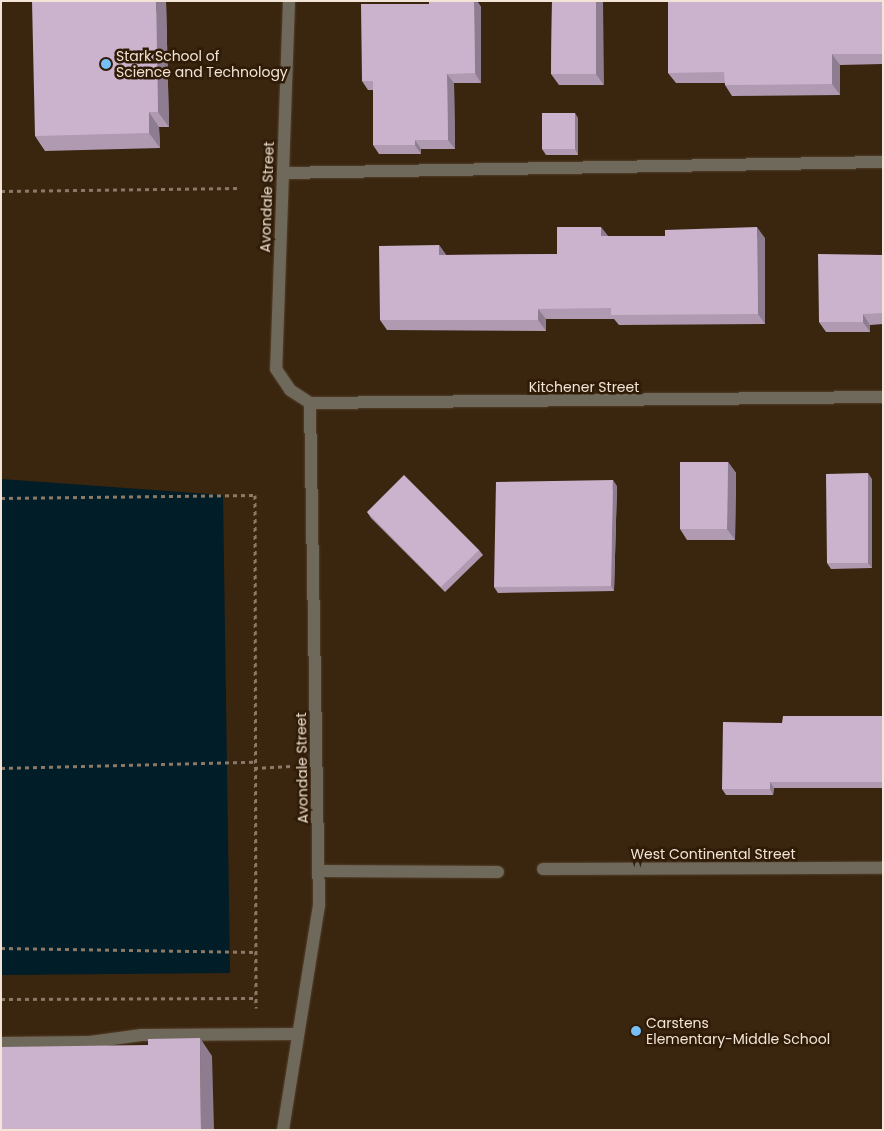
<!DOCTYPE html>
<style>
body{margin:0}
#map{position:relative;width:884px;height:1131px;overflow:hidden;background:#3a250f;font-family:Poppins,sans-serif}
div>[style]{position:absolute}
.water>*{inset:0;background:#011d28}
.path>*{height:3px;margin-top:-1.5px;transform-origin:0;background:repeating-linear-gradient(90deg,#8b7967 0 4px,transparent 0 8px)}
.roads{filter:drop-shadow(0 0 1px #54402b) drop-shadow(0 0 1px #54402b)}
.minor>*{height:12px;margin:-6px;padding:0 6px;transform-origin:6px;border-radius:6px;background:#6f695b}
.wall>*{inset:0;background:#af9ab1}
.shaded-wall>*{inset:0;background:#8e7d90}
.building>*{inset:0;background:#cbb3ce}
.dots>*{width:14px;height:14px;translate:-50% -50%;box-sizing:border-box;border:2px solid #2f1b06;border-radius:50%}
span{translate:-50% -50%;white-space:nowrap;text-align:center;line-height:1.15;-webkit-text-stroke:5px #2f1b06;paint-order:stroke}
.poi-label{font-size:14px;color:#f2e4d7}
.left{translate:0 -50%;text-align:left}
.street-label{font-size:14px;color:#f2e4d7}
.frame{position:absolute;inset:0;border:2px solid #f2e4d7;pointer-events:none}
</style>
<div id="map">
<div class="water">
<div style="clip-path:polygon(1px 479px,223px 495px,230px 973px,1px 975px)"></div>
</div>
<div class="path">
<div style="left:1px;top:191px;width:239px;rotate:-0.7deg"></div>
<div style="left:1px;top:498px;width:254px;rotate:-0.7deg"></div>
<div style="left:255px;top:495px;width:513px;rotate:89.89deg"></div>
<div style="left:1px;top:768px;width:253px;rotate:-1.4deg"></div>
<div style="left:254px;top:768px;width:37px;rotate:-3deg"></div>
<div style="left:1px;top:948px;width:255px;rotate:0.9deg"></div>
<div style="left:1px;top:999px;width:255px;rotate:-0.2deg"></div>
</div>
<div class="roads">
<div class="minor">
<div style="left:289px;top:1px;width:368px;rotate:92deg"></div>
<div style="left:276px;top:369px;width:25px;rotate:56deg"></div>
<div style="left:290px;top:390px;width:24px;rotate:33deg"></div>
<div style="left:310px;top:403px;width:573px;rotate:-0.6deg"></div>
<div style="left:283px;top:173px;width:600px;rotate:-1.05deg"></div>
<div style="left:543px;top:869px;width:340px;rotate:-0.2deg"></div>
<div style="left:319px;top:871px;width:179px;rotate:0.3deg"></div>
<div style="left:1px;top:1043px;width:89px;rotate:-0.6deg"></div>
<div style="left:90px;top:1042px;width:52px;rotate:-7.7deg"></div>
<div style="left:142px;top:1035px;width:154px;rotate:-0.4deg"></div>
<div style="left:283px;top:1130px;width:228px;rotate:-80.9deg"></div>
<div style="left:319px;top:905px;width:502px;rotate:-91.03deg"></div>
</div>
</div>
<div class="wall">
<div style="clip-path:polygon(166px 1px,169px 127px,159px 127px,160px 148px,45px 151px,35px 136px)"></div>
<div style="clip-path:polygon(429px 1px,477px 1px,481px 7px,481px 83px,454px 83px,455px 149px,421px 149px,421px 154px,379px 154px,373px 145px,373px 90px,368px 90px,362px 81px,429px 4px)"></div>
<div style="clip-path:polygon(552px 1px,604px 85px,559px 85px,551px 74px)"></div>
<div style="clip-path:polygon(883px 1px,883px 64px,840px 65px,840px 95px,732px 96px,725px 85px,725px 83px,676px 83px,668px 73px)"></div>
<div style="clip-path:polygon(578px 118px,578px 155px,546px 155px,542px 149px)"></div>
<div style="clip-path:polygon(608px 236px,765px 238px,765px 324px,619px 325px,614px 319px,546px 319px,546px 331px,387px 330px,380px 320px,439px 245px,446px 255px,557px 254px)"></div>
<div style="clip-path:polygon(883px 255px,883px 324px,870px 325px,870px 332px,826px 332px,819px 322px)"></div>
<div style="clip-path:polygon(728px 462px,736px 473px,735px 540px,687px 540px,680px 529px)"></div>
<div style="clip-path:polygon(872px 479px,872px 568px,831px 569px,827px 563px)"></div>
<div style="clip-path:polygon(617px 486px,614px 591px,498px 593px,494px 587px)"></div>
<div style="clip-path:polygon(367px 512px,479px 550px,483px 555px,445px 592px,371px 518px)"></div>
<div style="clip-path:polygon(883px 716px,883px 788px,774px 788px,773px 795px,726px 795px,722px 789px,782px 723px)"></div>
</div>
<div class="shaded-wall">
<div style="clip-path:polygon(156px 1px,166px 1px,169px 127px,158px 112px)"></div>
<div style="clip-path:polygon(474px 1px,477px 1px,481px 7px,481px 83px,475px 73px)"></div>
<div style="clip-path:polygon(596px 1px,603px 1px,604px 85px,596px 74px)"></div>
<div style="clip-path:polygon(832px 54px,840px 65px,840px 95px,832px 84px)"></div>
<div style="clip-path:polygon(447px 74px,454px 83px,455px 149px,448px 140px)"></div>
<div style="clip-path:polygon(149px 112px,159px 127px,160px 148px,149px 133px)"></div>
<div style="clip-path:polygon(575px 113px,578px 118px,578px 155px,575px 149px)"></div>
<div style="clip-path:polygon(415px 140px,421px 149px,421px 154px,415px 145px)"></div>
<div style="clip-path:polygon(601px 227px,609px 237px,601px 236px)"></div>
<div style="clip-path:polygon(757px 227px,765px 238px,765px 324px,758px 314px)"></div>
<div style="clip-path:polygon(439px 245px,447px 256px,439px 255px)"></div>
<div style="clip-path:polygon(538px 309px,546px 319px,546px 331px,538px 320px)"></div>
<div style="clip-path:polygon(863px 314px,870px 325px,870px 332px,863px 322px)"></div>
<div style="clip-path:polygon(728px 462px,736px 473px,735px 540px,727px 529px)"></div>
<div style="clip-path:polygon(868px 473px,872px 479px,872px 568px,868px 563px)"></div>
<div style="clip-path:polygon(613px 480px,617px 486px,614px 591px,611px 586px)"></div>
<div style="clip-path:polygon(770px 782px,774px 788px,773px 795px,770px 789px)"></div>
<div style="clip-path:polygon(200px 1038px,212px 1056px,214px 1130px,201px 1130px)"></div>
</div>
<div class="building">
<div style="clip-path:polygon(32px 1px,156px 1px,158px 112px,149px 112px,149px 133px,35px 136px)"></div>
<div style="clip-path:polygon(429px 1px,474px 1px,475px 73px,447px 74px,448px 140px,415px 140px,415px 145px,373px 145px,373px 81px,362px 81px,361px 4px,429px 4px)"></div>
<div style="clip-path:polygon(552px 1px,596px 1px,596px 74px,551px 74px)"></div>
<div style="clip-path:polygon(668px 1px,883px 1px,883px 54px,832px 54px,832px 84px,725px 85px,724px 72px,668px 73px)"></div>
<div style="clip-path:polygon(542px 113px,575px 113px,575px 149px,542px 149px)"></div>
<div style="clip-path:polygon(557px 227px,601px 227px,601px 236px,665px 236px,665px 230px,757px 227px,758px 314px,611px 315px,611px 308px,538px 309px,538px 320px,380px 320px,379px 246px,439px 245px,439px 255px,557px 254px)"></div>
<div style="clip-path:polygon(818px 254px,883px 255px,883px 313px,863px 314px,863px 322px,819px 322px)"></div>
<div style="clip-path:polygon(680px 462px,728px 462px,727px 529px,680px 529px)"></div>
<div style="clip-path:polygon(868px 473px,868px 563px,827px 563px,826px 474px)"></div>
<div style="clip-path:polygon(404px 475px,479px 550px,441px 587px,367px 512px)"></div>
<div style="clip-path:polygon(613px 480px,611px 586px,494px 587px,496px 482px)"></div>
<div style="clip-path:polygon(783px 716px,883px 716px,883px 782px,770px 782px,770px 789px,722px 789px,723px 722px,782px 723px)"></div>
<div style="clip-path:polygon(200px 1038px,201px 1130px,1px 1130px,1px 1047px,148px 1045px,148px 1039px)"></div>
</div>
<div class="dots">
<div style="left:106px;top:64px;background:#76c0f7"></div>
<div style="left:636px;top:1031px;background:#76c0f7"></div>
</div>
<div class="poi-label">
<span class="left" style="left:116px;top:64px">Stark School of<br>Science and Technology</span>
<span class="left" style="left:646px;top:1031px">Carstens<br>Elementary-Middle School</span>
</div>
<div class="street-label">
<span style="left:267px;top:197px;rotate:-88deg">Avondale Street</span>
<span style="left:584px;top:387px">Kitchener Street</span>
<span style="left:302px;top:768px;rotate:-91deg">Avondale Street</span>
<span style="left:713px;top:854px">West Continental Street</span>
</div>
<div class="frame"></div>
</div>
